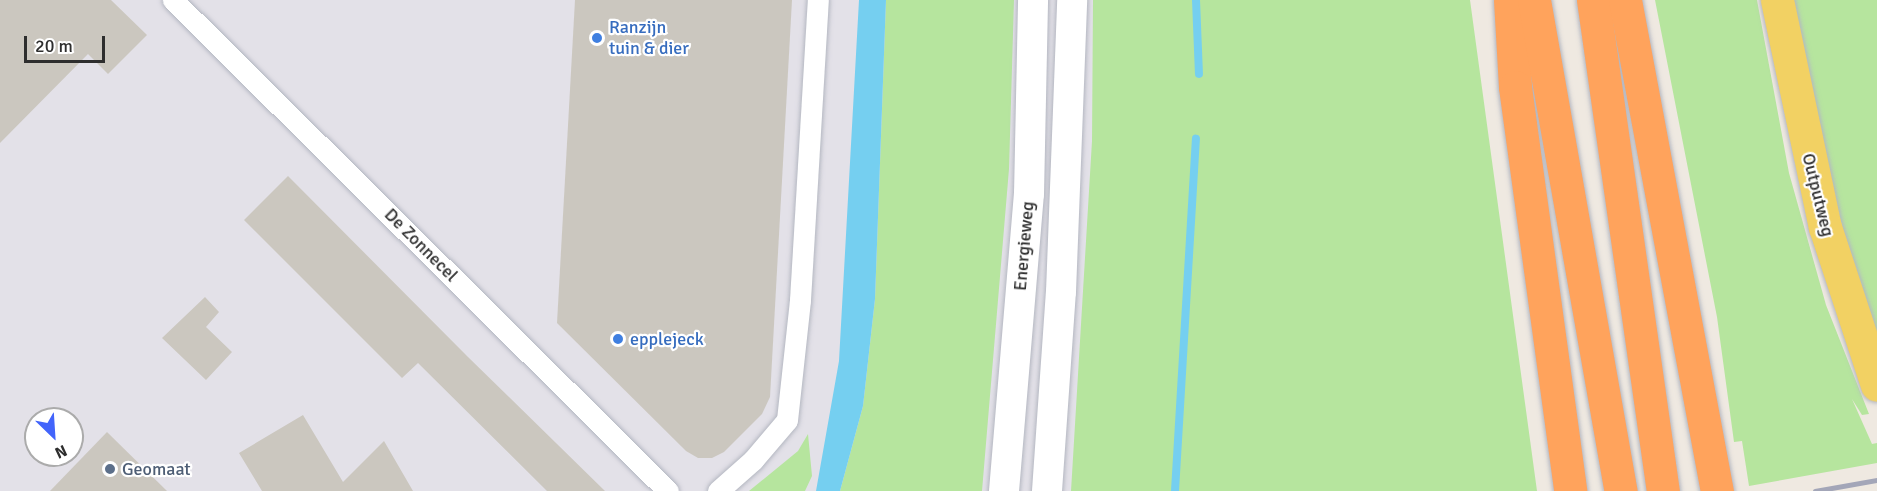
<!DOCTYPE html>
<style>
body{margin:0}
#map{position:relative;width:1877px;height:491px;overflow:hidden;background:#efe9e1;font-family:Signika,sans-serif}
div>[style]{position:absolute}
.industrial>*{inset:0;background:#e3e1e8}
.green>*{inset:0;background:#b6e59e}
.water>*{inset:0;background:#75cff0}
.stream>*{height:8px;margin:-4px;padding:0 4px;transform-origin:4px;border-radius:4px;background:#75cff0}
.building>*{inset:0;background:#cbc7bf}
.roads{filter:drop-shadow(0 0 2px #b4b7c1) drop-shadow(0 0 2px #b4b7c1)}
.street>*{height:21px;margin:-10.5px;padding:0 10.5px;transform-origin:10.5px;border-radius:10.5px;background:#fff}
.secondary>*{height:30px;margin:-15px;padding:0 15px;transform-origin:15px;border-radius:15px;background:#fff}
.primary>*{height:33px;margin:-16.5px;padding:0 16.5px;transform-origin:16.5px;border-radius:16.5px;background:#f2d163}
.highway>*{height:33px;margin:-16.5px;padding:0 16.5px;transform-origin:16.5px;border-radius:16.5px;background:#ffa35c}
.rail>*{height:4.5px;margin:-2.25px;padding:0 2.25px;transform-origin:2.25px;border-radius:2.25px;background:#a3a6b8}
.dots>*{width:16px;height:16px;translate:-50% -50%;box-sizing:border-box;border:3px solid #fff;border-radius:50%}
span{translate:-50% -50%;white-space:nowrap;text-align:center;line-height:1.15;-webkit-text-stroke:4.5px #fff;paint-order:stroke}
.shop-label{font-size:18px;color:#366cbe}
.left{translate:0 -50%;text-align:left}
.street-label{font-size:18px;color:#2e2e2e}
.service-label{font-size:18px;color:#4e5e75}
.north{position:absolute;left:24px;top:407px;width:60px;height:60px;box-sizing:border-box;background:#fff;border:2px solid #ababab;border-radius:50%;rotate:155deg;font-size:16px;font-weight:700;line-height:24px;text-align:center;color:#2e2e2e}
.north::after{content:'';display:block;margin:auto;width:21px;height:27px;background:#4264fb;clip-path:polygon(50% 0,100% 100%,50% 72%,0 100%)}
.scale{position:absolute;left:24px;top:36px;width:81px;height:27px;box-sizing:border-box;border:3px solid #2e2e2e;border-top:0;padding-left:8px;font-size:18px;line-height:21px;white-space:nowrap;color:#2e2e2e;-webkit-text-stroke:4px #fff;paint-order:stroke}
</style>
<div id="map">
<div class="industrial">
<div style="clip-path:polygon(evenodd,0 0,1397px 0,1473px 491px,0 491px,0 0,36px 419px,72px 419px,72px 455px,36px 455px,36px 419px)"></div>
</div>
<div class="green">
<div style="clip-path:polygon(886px 0,1014px 0,1009px 169px,982px 491px,840px 491px,863px 406px,875px 299px)"></div>
<div style="clip-path:polygon(1093px 0,1470px 0,1537px 491px,1071px 491px,1092px 141px)"></div>
<div style="clip-path:polygon(1655px 0,1757px 0,1789px 173px,1826px 305px,1869px 414px,1862px 415px,1852px 399px,1872px 444px,1877px 443px,1877px 463px,1749px 486px,1742px 441px,1734px 442px,1717px 317px)"></div>
<div style="clip-path:polygon(1791px 0,1877px 0,1877px 344px,1842px 229px)"></div>
<div style="clip-path:polygon(808px 434px,812px 476px,805px 491px,749px 491px,798px 451px)"></div>
</div>
<div class="water">
<div style="clip-path:polygon(859px 0,886px 0,875px 299px,863px 406px,840px 491px,816px 491px,839px 361px)"></div>
</div>
<div class="stream">
<div style="left:1196px;top:0;width:74px;rotate:87.7deg"></div>
<div style="left:1175px;top:491px;width:353px;rotate:-86.6deg"></div>
</div>
<div class="building">
<div style="clip-path:polygon(0 0,111px 0,147px 35px,108px 74px,88px 54px,0 143px)"></div>
<div style="clip-path:polygon(575px 0,792px 0,770px 397px,762px 414px,724px 452px,712px 458px,698px 458px,686px 451px,557px 323px)"></div>
<div style="clip-path:polygon(288px 176px,468px 357px,605px 491px,547px 491px,418px 363px,402px 378px,244px 220px)"></div>
<div style="clip-path:polygon(205px 297px,219px 312px,206px 327px,232px 352px,206px 380px,162px 338px)"></div>
<div style="clip-path:polygon(303px 415px,343px 482px,384px 441px,413px 491px,262px 491px,239px 453px)"></div>
<div style="clip-path:polygon(107px 432px,167px 491px,50px 491px)"></div>
</div>
<div class="roads">
<div class="street">
<div style="left:173px;top:0;width:697px;rotate:44.77deg"></div>
<div style="left:718px;top:491px;width:47px;rotate:-41.5deg"></div>
<div style="left:753px;top:460px;width:52px;rotate:-49.6deg"></div>
<div style="left:787px;top:420px;width:121px;rotate:-83.8deg"></div>
<div style="left:800px;top:300px;width:301px;rotate:-86.6deg"></div>
</div>
<div class="secondary">
<div style="left:1004px;top:491px;width:298px;rotate:-85.2deg"></div>
<div style="left:1029px;top:194px;width:194px;rotate:-88.8deg"></div>
<div style="left:1047px;top:491px;width:199px;rotate:-86deg"></div>
<div style="left:1061px;top:292px;width:292px;rotate:-87.8deg"></div>
</div>
<div class="primary">
<div style="left:1777px;top:0;width:232px;rotate:78.1deg"></div>
<div style="left:1825px;top:227px;width:166px;rotate:71.8deg"></div>
</div>
<div class="highway">
<div style="left:1510px;top:0;width:87px;rotate:86.7deg"></div>
<div style="left:1515px;top:87px;width:408px;rotate:82.2deg"></div>
<div style="left:1534px;top:0;width:499px;rotate:80deg"></div>
<div style="left:1593px;top:0;width:496px;rotate:81.9deg"></div>
<div style="left:1625px;top:0;width:500px;rotate:79.4deg"></div>
</div>
</div>
<div class="rail">
<div style="left:1815px;top:491px;width:63px;rotate:-10.1deg"></div>
</div>
<div class="dots">
<div style="left:597px;top:38px;background:#3f7fe0"></div>
<div style="left:618px;top:339px;background:#3f7fe0"></div>
<div style="left:110px;top:469px;background:#5c6f8a"></div>
</div>
<div class="shop-label">
<span class="left" style="left:609px;top:38px">Ranzijn<br>tuin &amp; dier</span>
<span class="left" style="left:630px;top:339px">epplejeck</span>
</div>
<div class="street-label">
<span style="left:1818px;top:195px;rotate:76deg">Outputweg</span>
<span style="left:421px;top:245px;rotate:45deg">De Zonnecel</span>
<span style="left:1024px;top:246px;rotate:-85deg">Energieweg</span>
</div>
<div class="service-label">
<span class="left" style="left:122px;top:469px">Geomaat</span>
</div>
<div class="north">N</div>
<div class="scale">20 m</div>
</div>
